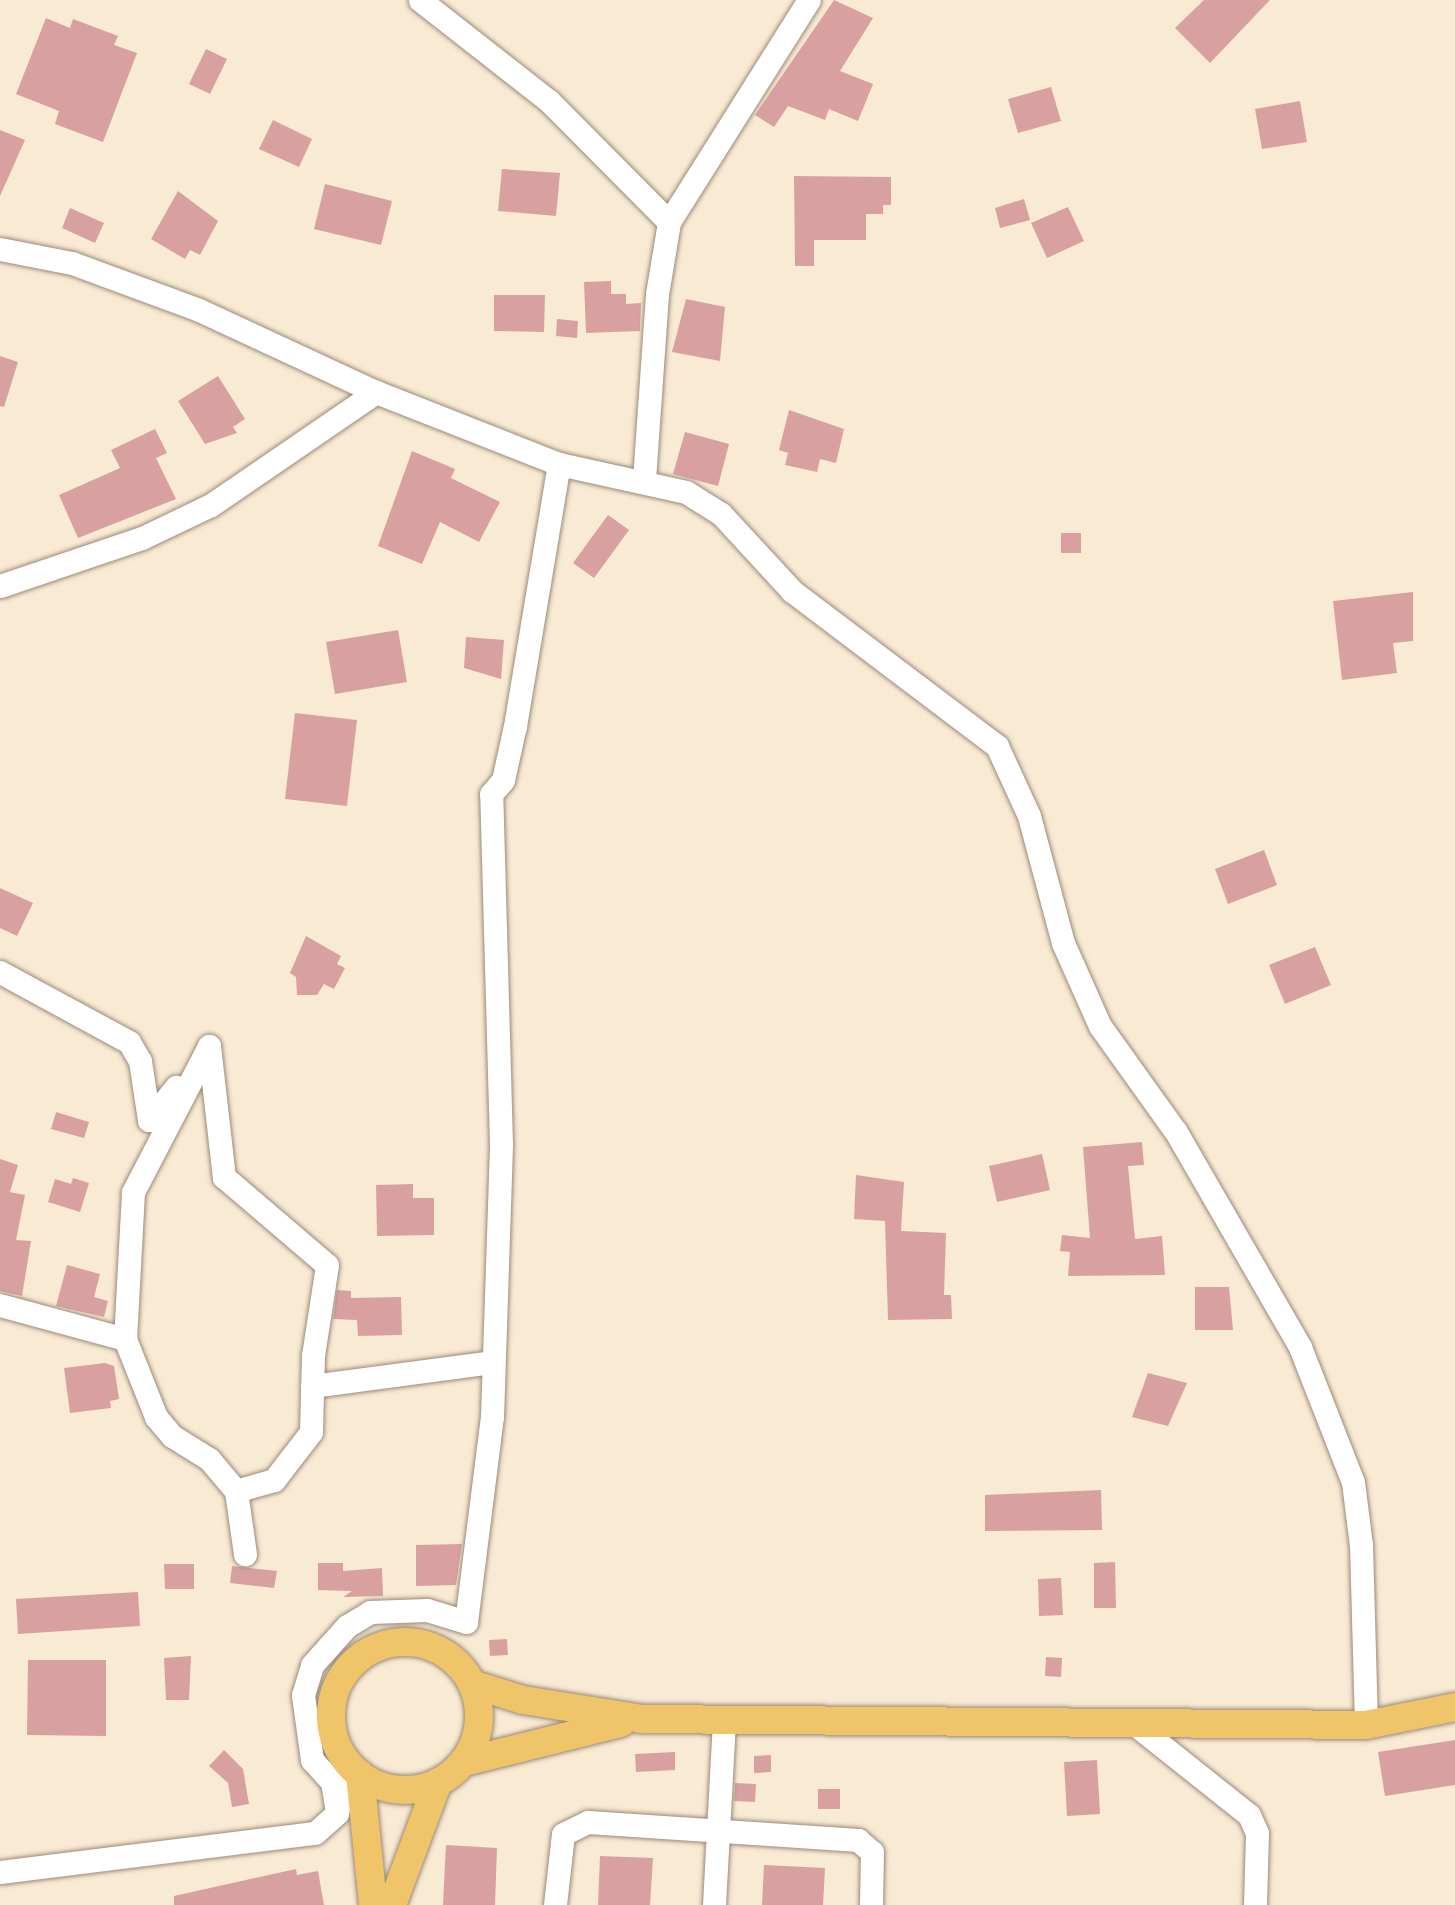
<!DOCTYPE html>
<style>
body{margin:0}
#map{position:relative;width:1455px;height:1905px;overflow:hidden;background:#f9ead4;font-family:Vollkorn,serif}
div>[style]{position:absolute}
.building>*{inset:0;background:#d8a1a0}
.roads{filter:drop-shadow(0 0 2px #9a8a79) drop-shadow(0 0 2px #9a8a79)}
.minor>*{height:23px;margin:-11.5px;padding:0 11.5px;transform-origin:11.5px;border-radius:11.5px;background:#fff}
.major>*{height:28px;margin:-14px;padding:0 14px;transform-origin:14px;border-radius:14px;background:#f0c469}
.major>.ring{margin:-14px;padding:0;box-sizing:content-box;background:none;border:28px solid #f0c469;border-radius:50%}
span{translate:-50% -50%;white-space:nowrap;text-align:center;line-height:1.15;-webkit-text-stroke:7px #fcf5e5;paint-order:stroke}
</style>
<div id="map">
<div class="building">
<div style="clip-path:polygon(834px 0,873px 18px,840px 71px,873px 84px,858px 121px,829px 109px,825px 120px,788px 106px,774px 127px,755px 115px)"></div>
<div style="clip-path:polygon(1204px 0,1270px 0,1210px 63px,1175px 28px)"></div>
<div style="clip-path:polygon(46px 18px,70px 28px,73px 19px,118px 36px,114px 45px,137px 53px,103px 142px,55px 124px,59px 111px,16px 94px)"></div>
<div style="clip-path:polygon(206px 49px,227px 59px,210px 94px,189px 84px)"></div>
<div style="clip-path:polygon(1051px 87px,1061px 121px,1018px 133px,1008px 99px)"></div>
<div style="clip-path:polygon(1300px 101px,1307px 142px,1262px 149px,1255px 109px)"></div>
<div style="clip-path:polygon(273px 120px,312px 139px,299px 167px,259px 149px)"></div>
<div style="clip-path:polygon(0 130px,25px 140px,0 196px)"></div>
<div style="clip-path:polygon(502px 169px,560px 173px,556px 216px,498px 211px)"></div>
<div style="clip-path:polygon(794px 176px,891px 177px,891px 205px,883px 205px,883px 214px,866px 214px,866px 240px,814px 240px,814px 266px,795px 266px)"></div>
<div style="clip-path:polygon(325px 184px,392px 201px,381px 245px,314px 229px)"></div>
<div style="clip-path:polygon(178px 191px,218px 221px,200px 255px,190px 250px,185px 259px,151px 239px)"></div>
<div style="clip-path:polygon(1024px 199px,1030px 220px,1000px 228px,995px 208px)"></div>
<div style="clip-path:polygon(1068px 207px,1084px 241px,1047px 258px,1031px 223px)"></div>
<div style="clip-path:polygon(70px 208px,104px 223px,95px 243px,62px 228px)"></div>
<div style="clip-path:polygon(611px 281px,611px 294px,626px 294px,626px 304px,641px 303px,640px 331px,586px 333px,584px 282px)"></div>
<div style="clip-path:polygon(494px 295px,545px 295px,544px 332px,494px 331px)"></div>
<div style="clip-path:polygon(686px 299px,725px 307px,720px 361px,672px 352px)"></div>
<div style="clip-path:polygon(557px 319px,578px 321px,577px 338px,556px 336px)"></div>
<div style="clip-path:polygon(0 356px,18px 362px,4px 407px,0 406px)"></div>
<div style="clip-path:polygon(218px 376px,245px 419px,233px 427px,237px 433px,205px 444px,178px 401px)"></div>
<div style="clip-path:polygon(789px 410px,844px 429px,836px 463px,820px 459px,817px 472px,785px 465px,788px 453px,779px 450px)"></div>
<div style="clip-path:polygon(155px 429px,167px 453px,156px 458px,176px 499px,78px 538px,59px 495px,120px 468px,111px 450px)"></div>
<div style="clip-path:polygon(685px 432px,729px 444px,718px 486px,673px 474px)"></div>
<div style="clip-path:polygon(412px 451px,455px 469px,451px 478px,500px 502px,479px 542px,440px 522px,422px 564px,378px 546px)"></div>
<div style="clip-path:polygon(608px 515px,629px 530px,594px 578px,573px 563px)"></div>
<div style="clip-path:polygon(1061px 533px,1081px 533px,1081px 553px,1061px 553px)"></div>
<div style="clip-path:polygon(1413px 592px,1413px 641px,1393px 643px,1397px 673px,1342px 680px,1333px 601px)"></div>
<div style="clip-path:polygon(398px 630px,407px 682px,335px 694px,326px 642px)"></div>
<div style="clip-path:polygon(466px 637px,504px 640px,501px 679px,464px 668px)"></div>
<div style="clip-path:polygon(295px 713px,357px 720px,347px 806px,285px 799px)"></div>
<div style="clip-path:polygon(1264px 850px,1277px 885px,1228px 904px,1215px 869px)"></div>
<div style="clip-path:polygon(0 888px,33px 903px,17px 936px,0 928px)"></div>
<div style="clip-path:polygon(306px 936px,341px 956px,337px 964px,345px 968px,334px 989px,324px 984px,317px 995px,297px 995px,296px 977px,290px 973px)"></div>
<div style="clip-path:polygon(1315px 947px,1331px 985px,1285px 1004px,1269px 965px)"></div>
<div style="clip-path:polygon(56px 1112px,89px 1122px,84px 1138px,51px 1129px)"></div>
<div style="clip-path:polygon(1142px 1142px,1144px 1165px,1128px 1166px,1135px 1239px,1162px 1236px,1165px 1275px,1068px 1276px,1070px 1252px,1060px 1251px,1062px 1235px,1090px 1238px,1083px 1147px)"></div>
<div style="clip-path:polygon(1042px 1154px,1050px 1190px,997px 1202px,989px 1166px)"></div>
<div style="clip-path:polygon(0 1159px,18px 1165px,10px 1192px,25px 1195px,16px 1240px,31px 1241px,22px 1296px,0 1291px)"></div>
<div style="clip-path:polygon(856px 1175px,904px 1182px,901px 1231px,946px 1233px,944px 1295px,951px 1295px,952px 1319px,888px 1320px,885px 1221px,854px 1219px)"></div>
<div style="clip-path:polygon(73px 1178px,89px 1183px,80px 1212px,48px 1202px,55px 1179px,71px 1184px)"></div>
<div style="clip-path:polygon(413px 1184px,413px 1198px,434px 1198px,434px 1235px,377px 1236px,376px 1185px)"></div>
<div style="clip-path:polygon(67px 1265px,100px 1274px,94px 1297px,108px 1301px,104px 1317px,56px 1306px)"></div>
<div style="clip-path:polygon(1195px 1287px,1229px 1287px,1233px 1330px,1195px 1330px)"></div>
<div style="clip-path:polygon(337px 1290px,351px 1291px,351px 1298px,401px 1297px,402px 1335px,358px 1336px,357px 1320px,333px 1319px)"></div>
<div style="clip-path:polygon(105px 1363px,114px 1366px,119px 1399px,110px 1401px,111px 1408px,70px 1413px,64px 1368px)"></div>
<div style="clip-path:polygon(1148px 1373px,1187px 1383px,1168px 1426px,1132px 1417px)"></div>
<div style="clip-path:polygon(1101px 1490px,1102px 1530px,985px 1531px,985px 1495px)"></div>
<div style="clip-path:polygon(462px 1544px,456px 1585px,416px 1586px,416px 1545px)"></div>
<div style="clip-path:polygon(1115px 1562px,1116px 1608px,1094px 1608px,1094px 1563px)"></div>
<div style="clip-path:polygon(318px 1563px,343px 1563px,343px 1571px,382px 1568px,383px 1596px,343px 1597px,352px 1591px,318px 1590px)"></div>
<div style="clip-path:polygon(164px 1564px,194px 1564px,194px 1589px,165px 1589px)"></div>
<div style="clip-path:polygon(232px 1566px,277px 1571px,274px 1588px,230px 1583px)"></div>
<div style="clip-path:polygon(1061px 1578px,1063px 1615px,1039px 1616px,1038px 1579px)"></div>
<div style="clip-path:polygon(138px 1592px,140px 1626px,18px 1634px,16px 1599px)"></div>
<div style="clip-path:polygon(507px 1639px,508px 1655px,490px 1656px,489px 1640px)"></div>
<div style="clip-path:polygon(191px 1656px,189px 1700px,166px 1700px,164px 1658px)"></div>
<div style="clip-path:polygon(1046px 1657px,1062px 1658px,1061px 1677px,1045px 1676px)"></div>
<div style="clip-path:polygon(28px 1660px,106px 1660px,106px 1736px,27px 1735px)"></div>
<div style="clip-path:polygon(1455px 1740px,1455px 1785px,1385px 1796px,1378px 1752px)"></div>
<div style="clip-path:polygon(224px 1750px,243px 1769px,249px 1804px,232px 1807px,228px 1783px,209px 1766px)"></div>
<div style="clip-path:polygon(675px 1752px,675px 1770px,636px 1772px,635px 1754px)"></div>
<div style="clip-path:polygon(771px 1755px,771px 1772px,754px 1773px,754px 1756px)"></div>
<div style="clip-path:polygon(1097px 1760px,1100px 1814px,1067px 1816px,1064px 1762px)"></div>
<div style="clip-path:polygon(735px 1783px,756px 1784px,755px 1802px,734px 1801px)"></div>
<div style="clip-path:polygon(818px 1789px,840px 1789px,840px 1809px,818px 1809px)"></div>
<div style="clip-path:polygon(446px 1845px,497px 1848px,495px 1905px,443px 1905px)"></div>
<div style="clip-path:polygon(600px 1856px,653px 1858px,650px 1905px,598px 1905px)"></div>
<div style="clip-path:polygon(764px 1865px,825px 1868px,823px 1905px,762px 1905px)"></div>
<div style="clip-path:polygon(296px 1869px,297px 1875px,318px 1871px,324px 1905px,174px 1905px,174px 1896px)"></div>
</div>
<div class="roads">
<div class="minor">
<div style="left:420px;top:0;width:164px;rotate:38.1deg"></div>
<div style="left:549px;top:101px;width:170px;rotate:45.2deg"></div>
<div style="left:0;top:249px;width:73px;rotate:11deg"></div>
<div style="left:72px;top:263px;width:135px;rotate:20.3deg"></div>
<div style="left:199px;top:310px;width:195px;rotate:24.9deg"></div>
<div style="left:376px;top:392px;width:197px;rotate:21.5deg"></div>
<div style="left:559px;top:464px;width:130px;rotate:12.4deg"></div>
<div style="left:686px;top:492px;width:41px;rotate:32.2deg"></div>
<div style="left:721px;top:514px;width:105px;rotate:47.3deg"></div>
<div style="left:792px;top:591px;width:257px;rotate:37.1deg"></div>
<div style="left:997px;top:746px;width:77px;rotate:65.4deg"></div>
<div style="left:1029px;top:816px;width:131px;rotate:75deg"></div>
<div style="left:1063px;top:943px;width:91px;rotate:66deg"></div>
<div style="left:1100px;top:1026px;width:130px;rotate:54.4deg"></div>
<div style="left:1176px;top:1132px;width:248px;rotate:60deg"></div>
<div style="left:1300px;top:1347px;width:145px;rotate:68.6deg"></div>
<div style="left:1353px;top:1482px;width:64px;rotate:82.8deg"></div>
<div style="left:1361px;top:1545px;width:180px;rotate:88.4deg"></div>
<div style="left:644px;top:480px;width:186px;rotate:-86deg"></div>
<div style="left:657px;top:294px;width:73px;rotate:-80.5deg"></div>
<div style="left:669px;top:222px;width:262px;rotate:-57.8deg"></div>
<div style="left:0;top:586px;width:150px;rotate:-18.7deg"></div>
<div style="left:142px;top:538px;width:76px;rotate:-25.6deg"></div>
<div style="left:211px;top:505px;width:200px;rotate:-34.4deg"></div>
<div style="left:0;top:972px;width:147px;rotate:28.5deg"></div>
<div style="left:129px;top:1042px;width:22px;rotate:60deg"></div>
<div style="left:140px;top:1061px;width:60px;rotate:81.3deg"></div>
<div style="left:149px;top:1120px;width:43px;rotate:-50.7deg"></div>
<div style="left:209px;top:1046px;width:165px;rotate:117.5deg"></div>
<div style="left:133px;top:1192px;width:147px;rotate:93.1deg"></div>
<div style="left:125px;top:1339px;width:84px;rotate:68.3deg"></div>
<div style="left:156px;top:1417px;width:25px;rotate:50deg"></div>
<div style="left:172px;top:1436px;width:44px;rotate:31.9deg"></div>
<div style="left:209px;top:1459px;width:42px;rotate:49.8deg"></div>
<div style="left:236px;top:1491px;width:64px;rotate:81.9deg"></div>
<div style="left:209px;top:1046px;width:132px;rotate:83.5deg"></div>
<div style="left:224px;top:1177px;width:135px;rotate:40.5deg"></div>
<div style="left:327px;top:1265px;width:91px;rotate:98.8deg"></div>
<div style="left:313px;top:1355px;width:77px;rotate:91.5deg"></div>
<div style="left:311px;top:1432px;width:61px;rotate:127.6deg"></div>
<div style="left:274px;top:1480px;width:40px;rotate:164deg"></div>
<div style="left:0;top:1305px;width:130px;rotate:15.2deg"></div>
<div style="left:312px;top:1386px;width:181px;rotate:-7.6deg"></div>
<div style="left:1132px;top:1722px;width:149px;rotate:38.5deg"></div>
<div style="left:1249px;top:1815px;width:20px;rotate:66deg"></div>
<div style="left:1257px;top:1833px;width:72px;rotate:91.6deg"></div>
<div style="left:337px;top:1813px;width:31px;rotate:-99deg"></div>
<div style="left:332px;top:1782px;width:30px;rotate:-132deg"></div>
<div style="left:312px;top:1760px;width:66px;rotate:-97.9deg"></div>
<div style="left:303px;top:1695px;width:31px;rotate:-73deg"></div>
<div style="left:312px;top:1665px;width:52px;rotate:-48.1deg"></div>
<div style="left:347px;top:1626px;width:27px;rotate:-31deg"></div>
<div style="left:370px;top:1612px;width:57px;rotate:-2deg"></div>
<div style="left:427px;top:1610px;width:41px;rotate:17.1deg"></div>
<div style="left:466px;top:1622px;width:207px;rotate:-82.8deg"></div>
<div style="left:492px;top:1417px;width:273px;rotate:-88.1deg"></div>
<div style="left:501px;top:1144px;width:350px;rotate:-91.6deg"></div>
<div style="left:491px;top:794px;width:18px;rotate:-49deg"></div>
<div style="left:503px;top:780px;width:55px;rotate:-77.5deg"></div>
<div style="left:515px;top:726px;width:266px;rotate:-80.5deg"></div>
<div style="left:0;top:1872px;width:317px;rotate:-7.1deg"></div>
<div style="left:315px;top:1833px;width:30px;rotate:-42deg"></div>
<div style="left:337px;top:1813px;width:52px;rotate:-77.8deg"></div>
<div style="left:555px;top:1905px;width:71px;rotate:-83.6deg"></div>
<div style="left:563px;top:1834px;width:28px;rotate:-26deg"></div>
<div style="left:588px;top:1822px;width:271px;rotate:3.8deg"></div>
<div style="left:858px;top:1840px;width:18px;rotate:41deg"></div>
<div style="left:872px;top:1852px;width:53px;rotate:91.1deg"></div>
<div style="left:714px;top:1905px;width:185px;rotate:-86.9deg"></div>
</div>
<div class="major">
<div class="ring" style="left:331px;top:1642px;width:120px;height:120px"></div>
<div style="left:472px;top:1684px;width:53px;rotate:17.4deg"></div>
<div style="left:523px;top:1700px;width:120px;rotate:9.1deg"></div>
<div style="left:641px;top:1719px;width:725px;rotate:0.47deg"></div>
<div style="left:1366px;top:1725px;width:91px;rotate:-11.4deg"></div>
<div style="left:464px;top:1762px;width:162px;rotate:-14deg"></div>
<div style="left:360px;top:1774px;width:132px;rotate:84.3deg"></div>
<div style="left:392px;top:1905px;width:131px;rotate:-69.5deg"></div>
</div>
</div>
</div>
